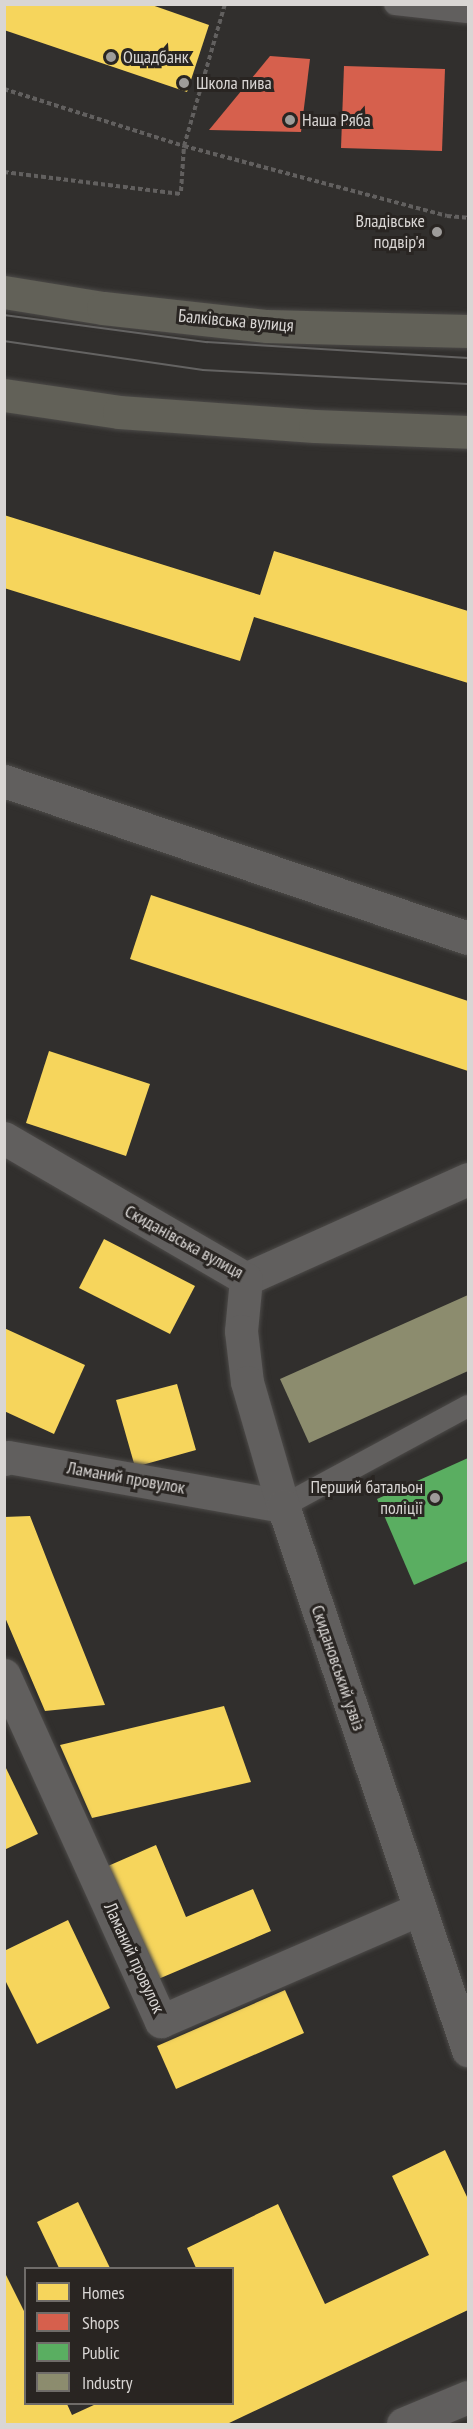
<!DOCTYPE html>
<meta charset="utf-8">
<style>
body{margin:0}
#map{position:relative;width:473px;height:2429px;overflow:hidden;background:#312f2d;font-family:"PT Sans Narrow",sans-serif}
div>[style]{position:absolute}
.homes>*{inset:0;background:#f6d55c}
.shops>*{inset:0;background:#d6604d}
.public>*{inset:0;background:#5aae61}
.industry>*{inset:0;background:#8c8c6e}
.path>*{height:4px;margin-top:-2px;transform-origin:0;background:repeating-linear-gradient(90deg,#62605f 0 4.5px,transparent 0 7.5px)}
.roads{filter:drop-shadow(0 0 2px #4c4a48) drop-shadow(0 0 2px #4c4a48)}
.service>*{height:22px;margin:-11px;padding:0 11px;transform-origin:11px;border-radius:11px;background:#615f5e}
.minor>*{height:33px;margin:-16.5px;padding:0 16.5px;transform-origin:16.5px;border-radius:16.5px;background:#615f5e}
.tertiary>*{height:33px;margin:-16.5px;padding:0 16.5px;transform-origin:16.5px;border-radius:16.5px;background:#615f5e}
.primary>*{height:33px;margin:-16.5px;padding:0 16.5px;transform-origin:16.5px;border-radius:16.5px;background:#626158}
.tram>*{height:1.5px;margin:-0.75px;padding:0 0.75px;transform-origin:0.75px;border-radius:0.75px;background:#646362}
.dots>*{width:16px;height:16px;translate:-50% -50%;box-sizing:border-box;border:3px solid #292522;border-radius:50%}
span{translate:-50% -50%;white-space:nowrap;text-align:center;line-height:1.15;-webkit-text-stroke:6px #292522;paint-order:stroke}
.poi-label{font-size:18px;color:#d9d6d4}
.left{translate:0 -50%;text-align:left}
.right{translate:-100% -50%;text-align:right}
.street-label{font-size:18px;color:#d9d6d4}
.frame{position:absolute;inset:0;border:6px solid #d9d6d4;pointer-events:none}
.legend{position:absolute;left:24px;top:2267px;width:210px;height:138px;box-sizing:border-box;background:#292522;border:2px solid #6f6c69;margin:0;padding:8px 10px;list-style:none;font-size:18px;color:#d9d6d4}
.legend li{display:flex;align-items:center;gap:12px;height:30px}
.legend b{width:30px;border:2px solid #6f6c69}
</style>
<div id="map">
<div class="homes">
<div style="clip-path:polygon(4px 4px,149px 4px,209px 25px,187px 92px,4px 30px)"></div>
<div style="clip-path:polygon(4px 515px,260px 595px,274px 551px,468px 611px,468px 683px,254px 617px,240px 661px,4px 588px)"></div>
<div style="clip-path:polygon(151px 895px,468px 1001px,468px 1071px,130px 959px)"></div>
<div style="clip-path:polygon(49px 1051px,150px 1084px,126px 1156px,26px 1123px)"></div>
<div style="clip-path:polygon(104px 1239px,195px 1286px,170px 1334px,79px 1288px)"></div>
<div style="clip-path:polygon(4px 1328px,85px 1365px,54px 1434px,4px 1411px)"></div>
<div style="clip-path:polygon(177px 1384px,196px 1450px,135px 1467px,116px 1400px)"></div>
<div style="clip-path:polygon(30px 1516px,53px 1575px,105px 1705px,45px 1711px,4px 1615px,4px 1517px)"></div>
<div style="clip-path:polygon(224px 1706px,251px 1782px,92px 1818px,60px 1745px)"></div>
<div style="clip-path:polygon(4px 1764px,38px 1834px,4px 1850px)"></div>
<div style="clip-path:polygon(156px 1845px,186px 1917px,253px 1889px,271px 1931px,156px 1980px,108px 1866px)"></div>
<div style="clip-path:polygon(68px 1920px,110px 2008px,37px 2044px,4px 1978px,4px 1951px)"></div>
<div style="clip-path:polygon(285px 1990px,304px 2033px,176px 2089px,157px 2046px)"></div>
<div style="clip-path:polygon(445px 2150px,468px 2199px,468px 2310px,227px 2424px,4px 2424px,4px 2271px,26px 2315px,26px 2404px,67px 2404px,72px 2415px,96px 2404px,232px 2404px,232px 2268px,196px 2268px,187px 2248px,278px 2204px,325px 2304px,429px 2255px,392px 2176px)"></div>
<div style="clip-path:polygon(78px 2202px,110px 2268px,59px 2268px,37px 2222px)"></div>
</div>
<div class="shops">
<div style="clip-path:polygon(270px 56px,310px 59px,301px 132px,209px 130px)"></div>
<div style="clip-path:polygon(344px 66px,445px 69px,442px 151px,341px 148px)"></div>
</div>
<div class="public">
<div style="clip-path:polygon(468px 1458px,468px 1561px,414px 1585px,377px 1499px)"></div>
</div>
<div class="industry">
<div style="clip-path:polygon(468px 1295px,468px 1371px,309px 1443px,280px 1379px)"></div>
</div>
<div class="path">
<div style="left:4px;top:89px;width:189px;rotate:17.6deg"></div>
<div style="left:184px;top:146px;width:272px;rotate:14.9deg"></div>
<div style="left:447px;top:216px;width:21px;rotate:5deg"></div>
<div style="left:4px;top:172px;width:178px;rotate:7.1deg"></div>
<div style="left:181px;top:191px;width:45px;rotate:-86.2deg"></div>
<div style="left:184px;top:146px;width:148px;rotate:-73.9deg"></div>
</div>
<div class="roads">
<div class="service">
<div style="left:395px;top:4px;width:73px;rotate:6.3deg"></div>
<div style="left:283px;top:1506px;width:210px;rotate:-28.4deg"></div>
</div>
<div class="minor">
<div style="left:4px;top:781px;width:490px;rotate:18.7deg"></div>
<div style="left:4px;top:1138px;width:280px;rotate:30.2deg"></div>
<div style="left:4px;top:1459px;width:4px;rotate:-27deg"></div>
<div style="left:8px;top:1457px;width:279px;rotate:10.1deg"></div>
<div style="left:4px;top:1675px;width:380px;rotate:65.6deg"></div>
<div style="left:161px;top:2021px;width:282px;rotate:-23.4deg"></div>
</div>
<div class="tertiary">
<div style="left:468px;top:1179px;width:243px;rotate:155.8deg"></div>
<div style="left:246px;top:1279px;width:52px;rotate:95.5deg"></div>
<div style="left:241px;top:1331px;width:51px;rotate:83.3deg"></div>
<div style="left:247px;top:1382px;width:129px;rotate:73.8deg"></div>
<div style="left:283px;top:1506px;width:575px;rotate:71.22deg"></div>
<div style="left:403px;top:2424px;width:70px;rotate:-22.6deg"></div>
</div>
<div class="primary">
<div style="left:4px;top:292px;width:100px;rotate:9.2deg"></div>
<div style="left:103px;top:308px;width:165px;rotate:6.3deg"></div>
<div style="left:267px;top:326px;width:201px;rotate:1.4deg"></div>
<div style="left:4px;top:395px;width:116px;rotate:8.4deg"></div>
<div style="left:119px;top:412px;width:196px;rotate:4.1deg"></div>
<div style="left:315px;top:426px;width:153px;rotate:2.2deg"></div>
</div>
</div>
<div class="tram">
<div style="left:4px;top:315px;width:205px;rotate:7.6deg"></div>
<div style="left:207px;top:342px;width:261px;rotate:3.5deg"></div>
<div style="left:4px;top:341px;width:201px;rotate:8.3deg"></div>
<div style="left:203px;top:370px;width:265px;rotate:3deg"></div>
</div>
<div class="dots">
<div style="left:111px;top:57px;background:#9e9c9a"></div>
<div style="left:184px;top:83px;background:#9e9c9a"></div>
<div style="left:290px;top:120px;background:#9e9c9a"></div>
<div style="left:437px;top:232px;background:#9e9c9a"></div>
<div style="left:435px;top:1498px;background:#9e9c9a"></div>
</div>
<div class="poi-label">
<span class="left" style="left:123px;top:57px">Ощадбанк</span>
<span class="left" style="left:196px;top:83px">Школа пива</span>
<span class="left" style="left:302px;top:120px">Наша Ряба</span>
<span class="right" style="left:425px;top:232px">Владiвське<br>подвiр'я</span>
<span class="right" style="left:423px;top:1498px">Перший батальон<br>поліції</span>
</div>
<div class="street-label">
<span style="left:236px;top:321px;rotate:5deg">Балківська вулиця</span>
<span style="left:184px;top:1242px;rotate:29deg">Скиданівська вулиця</span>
<span style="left:126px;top:1478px;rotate:10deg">Ламаний провулок</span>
<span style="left:338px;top:1668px;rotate:71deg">Скидановський узвіз</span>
<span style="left:134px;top:1958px;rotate:65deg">Ламаний провулок</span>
</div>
<div class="frame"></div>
<ul class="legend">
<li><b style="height:16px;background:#f6d55c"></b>Homes</li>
<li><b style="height:16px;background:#d6604d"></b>Shops</li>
<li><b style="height:16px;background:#5aae61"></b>Public</li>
<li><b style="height:16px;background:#8c8c6e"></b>Industry</li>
</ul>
</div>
